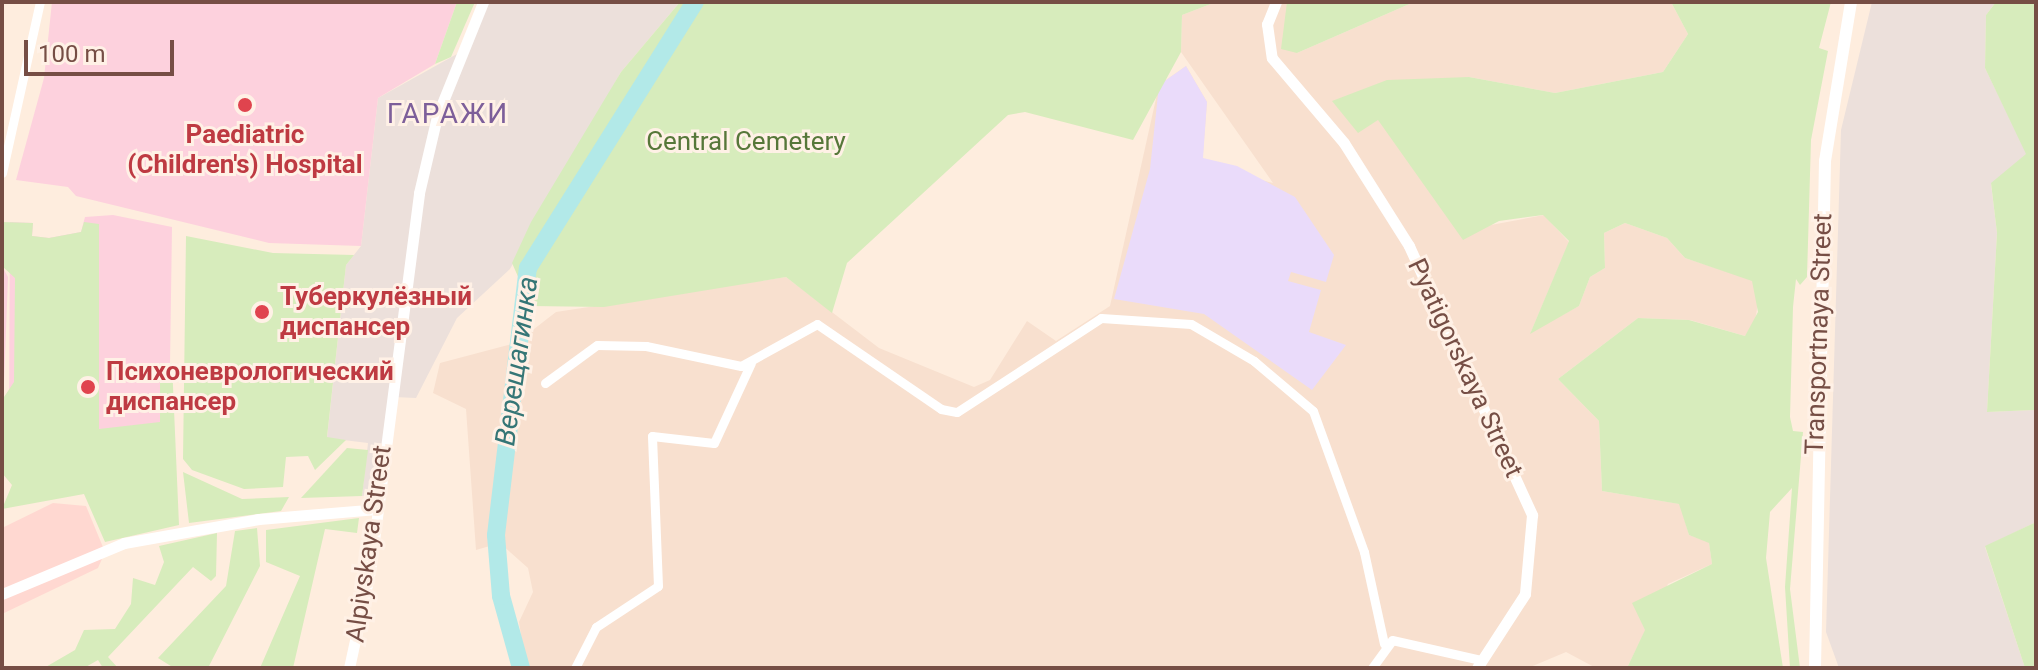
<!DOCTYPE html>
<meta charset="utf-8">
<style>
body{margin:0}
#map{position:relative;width:2038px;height:670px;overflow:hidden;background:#feedde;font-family:Roboto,sans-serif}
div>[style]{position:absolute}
.residential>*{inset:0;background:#f8e0cf}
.commercial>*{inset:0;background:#ffd8d1}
.industrial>*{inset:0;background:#ece0db}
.education>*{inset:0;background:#eadbfa}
.medical>*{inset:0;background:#fdd1dd}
.green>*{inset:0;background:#d7ecbc}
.river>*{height:18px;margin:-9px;padding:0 9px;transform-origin:9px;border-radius:9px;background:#b2e9e8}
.minor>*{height:9px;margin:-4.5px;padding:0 4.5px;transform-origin:4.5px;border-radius:4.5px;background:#fff}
.tertiary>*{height:11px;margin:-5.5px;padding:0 5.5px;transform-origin:5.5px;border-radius:5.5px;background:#fff}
.secondary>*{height:12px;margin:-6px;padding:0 6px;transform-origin:6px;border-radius:6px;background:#fff}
.dots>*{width:22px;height:22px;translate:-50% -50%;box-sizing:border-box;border:4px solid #fff1e6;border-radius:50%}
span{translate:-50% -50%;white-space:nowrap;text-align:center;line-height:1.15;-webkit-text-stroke:6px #fff1e6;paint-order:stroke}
.health-label{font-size:26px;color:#be3a42;font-weight:700}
.left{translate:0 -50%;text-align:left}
.park-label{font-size:26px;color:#567739}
.street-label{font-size:26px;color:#764e45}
.neighbourhood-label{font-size:28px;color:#7d5f9a;letter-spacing:2px}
.water-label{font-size:28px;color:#357676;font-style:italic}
.frame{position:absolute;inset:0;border:4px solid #764e45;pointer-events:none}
.scale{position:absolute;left:24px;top:40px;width:150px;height:36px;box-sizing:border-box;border:4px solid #764e45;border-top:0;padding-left:10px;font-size:24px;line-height:28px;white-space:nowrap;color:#764e45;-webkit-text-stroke:6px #fff1e6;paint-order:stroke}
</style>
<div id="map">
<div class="residential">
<div style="clip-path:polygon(1216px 2px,1287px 2px,1297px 53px,1414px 2px,1671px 2px,1688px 34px,1663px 72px,1555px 93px,1469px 77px,1378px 119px,1480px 227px,1544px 215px,1569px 242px,1531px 332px,1579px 306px,1590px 277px,1605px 268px,1604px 233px,1625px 223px,1667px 238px,1685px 258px,1752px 280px,1759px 296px,1754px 328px,1745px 336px,1690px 320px,1638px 318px,1558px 379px,1599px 421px,1602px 491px,1680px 504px,1689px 535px,1709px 542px,1712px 564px,1668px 584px,1627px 668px,1596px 668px,1566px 652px,1528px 668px,526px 668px,519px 622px,533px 592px,528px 568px,500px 543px,476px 550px,466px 409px,433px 393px,440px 363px,516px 343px,556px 312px,786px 277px,879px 348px,974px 387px,990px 380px,1027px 321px,1056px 341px,1110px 306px,1159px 85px,1186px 66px,1207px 102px,1202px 166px,1273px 183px,1181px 52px,1182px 15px)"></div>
</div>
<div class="commercial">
<div style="clip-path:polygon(53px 503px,86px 506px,105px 552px,98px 568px,2px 614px,2px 528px)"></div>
</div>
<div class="industrial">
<div style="clip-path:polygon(482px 2px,680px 2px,621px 72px,510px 269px,457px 318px,416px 398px,394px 397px,383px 497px,362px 496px,368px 443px,327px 438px,346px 265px,361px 246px,378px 98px,457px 54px)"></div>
<div style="clip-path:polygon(1872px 2px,1996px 2px,1986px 15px,1985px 68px,2027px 154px,1991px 184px,1997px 233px,1987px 412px,2036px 410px,2036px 522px,1985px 547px,2025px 668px,1839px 668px,1826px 632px,1841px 130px)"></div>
</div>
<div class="education">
<div style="clip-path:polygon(1186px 66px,1207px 102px,1203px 158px,1237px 166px,1295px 197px,1334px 255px,1326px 282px,1291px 272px,1288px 281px,1321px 290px,1309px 332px,1346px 345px,1312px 390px,1204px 314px,1114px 299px,1150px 169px,1159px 85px)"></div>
</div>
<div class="medical">
<div style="clip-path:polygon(52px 2px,457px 2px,435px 64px,378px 98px,361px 246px,269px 243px,76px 196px,68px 187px,16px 180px,44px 78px)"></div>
<div style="clip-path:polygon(113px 215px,172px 227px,169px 434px,9px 430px,10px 222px,33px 223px,32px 236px,49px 238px,81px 232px,85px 217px)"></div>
<div style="clip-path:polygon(2px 266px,8px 277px,2px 437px)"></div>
</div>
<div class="green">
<div style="clip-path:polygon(457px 2px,475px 2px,451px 57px,435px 64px)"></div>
<div style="clip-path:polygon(680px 2px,1216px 2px,1182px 15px,1181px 52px,1133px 140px,1025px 112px,1008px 115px,847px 263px,832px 313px,786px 277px,604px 307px,531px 306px,512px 263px,531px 222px,621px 72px)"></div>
<div style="clip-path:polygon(1287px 2px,1414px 2px,1297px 53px,1281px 49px)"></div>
<div style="clip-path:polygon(1671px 2px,1831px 2px,1819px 48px,1828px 51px,1811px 140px,1807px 277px,1800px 285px,1796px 279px,1793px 307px,1790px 417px,1793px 431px,1803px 432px,1790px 589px,1800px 668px,1790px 668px,1785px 587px,1792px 488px,1770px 512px,1766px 558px,1783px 668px,1627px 668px,1645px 630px,1632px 603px,1712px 564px,1709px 543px,1689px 535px,1679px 504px,1602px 491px,1599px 421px,1558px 379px,1638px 318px,1689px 320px,1745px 336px,1758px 312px,1752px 281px,1685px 258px,1667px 238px,1625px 223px,1604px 233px,1605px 268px,1590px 277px,1579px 306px,1530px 334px,1569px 241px,1543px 215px,1499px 221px,1463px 240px,1378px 120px,1358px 133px,1332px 101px,1387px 80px,1469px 77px,1555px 93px,1663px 72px,1688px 34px)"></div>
<div style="clip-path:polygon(1996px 2px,2036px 2px,2036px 410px,1987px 412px,1997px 233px,1991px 183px,2026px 154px,1985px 68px,1986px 15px)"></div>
<div style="clip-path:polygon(2px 222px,33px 223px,32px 236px,49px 238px,81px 232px,84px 222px,99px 224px,99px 429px,160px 422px,160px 363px,172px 363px,179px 525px,105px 542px,84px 494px,2px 509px,12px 485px,2px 473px,2px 400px,14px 382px,15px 278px,2px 266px)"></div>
<div style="clip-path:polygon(186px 236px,273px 253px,354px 255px,346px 265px,327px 437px,346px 440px,315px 470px,308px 456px,286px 457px,283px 487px,244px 489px,192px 470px,183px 459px)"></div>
<div style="clip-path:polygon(347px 448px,368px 450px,362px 496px,301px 498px)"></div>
<div style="clip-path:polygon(183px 472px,242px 499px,289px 497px,281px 511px,189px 523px)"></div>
<div style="clip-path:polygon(359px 518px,357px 533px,325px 529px,293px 668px,260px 668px,300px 576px,266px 562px,266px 530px)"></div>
<div style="clip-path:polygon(2036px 522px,2036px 668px,2025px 668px,1985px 546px)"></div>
<div style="clip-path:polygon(257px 528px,260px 566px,208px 668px,174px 668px,158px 658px,226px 586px,235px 531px)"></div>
<div style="clip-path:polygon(217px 533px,216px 576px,211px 581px,193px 567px,108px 657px,118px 668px,103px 668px,98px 660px,84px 668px,44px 668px,75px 650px,84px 630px,115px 629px,131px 604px,133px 578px,155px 585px,164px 562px,159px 546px)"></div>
</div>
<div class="river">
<div style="left:521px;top:668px;width:75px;rotate:-105.5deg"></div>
<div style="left:501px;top:596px;width:61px;rotate:-94.7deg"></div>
<div style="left:496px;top:535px;width:269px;rotate:-83.2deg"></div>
<div style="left:528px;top:268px;width:314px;rotate:-57.9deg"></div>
</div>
<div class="minor">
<div style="left:2px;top:173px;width:175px;rotate:-77.5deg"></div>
<div style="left:545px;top:383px;width:64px;rotate:-36.2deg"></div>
<div style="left:597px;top:345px;width:49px;rotate:1.2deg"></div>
<div style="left:646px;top:346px;width:97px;rotate:11.9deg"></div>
<div style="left:741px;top:366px;width:87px;rotate:-28.9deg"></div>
<div style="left:817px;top:324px;width:150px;rotate:34.4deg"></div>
<div style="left:941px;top:409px;width:16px;rotate:11deg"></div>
<div style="left:957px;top:412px;width:172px;rotate:-33.1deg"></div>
<div style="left:1101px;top:318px;width:90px;rotate:3.8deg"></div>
<div style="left:1191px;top:324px;width:73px;rotate:30.4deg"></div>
<div style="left:1254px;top:361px;width:77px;rotate:40.3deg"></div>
<div style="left:1313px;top:411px;width:150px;rotate:70.1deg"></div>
<div style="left:1364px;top:552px;width:94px;rotate:77.7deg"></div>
<div style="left:575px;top:668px;width:46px;rotate:-62.9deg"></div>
<div style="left:596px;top:627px;width:74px;rotate:-33.5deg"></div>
<div style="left:658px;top:586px;width:150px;rotate:-92.3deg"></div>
<div style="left:652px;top:436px;width:62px;rotate:6.4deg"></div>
<div style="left:714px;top:443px;width:88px;rotate:-65.2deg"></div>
<div style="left:1372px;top:668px;width:34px;rotate:-54deg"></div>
<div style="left:1392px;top:640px;width:91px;rotate:12.7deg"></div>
</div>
<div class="tertiary">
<div style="left:1276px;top:2px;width:24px;rotate:112deg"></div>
<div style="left:1267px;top:24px;width:34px;rotate:82deg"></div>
<div style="left:1272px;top:58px;width:111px;rotate:49.7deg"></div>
<div style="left:1344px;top:143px;width:122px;rotate:57.7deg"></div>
<div style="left:1409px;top:246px;width:296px;rotate:65.4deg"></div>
<div style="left:1532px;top:515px;width:79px;rotate:95.1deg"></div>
<div style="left:1525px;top:594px;width:88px;rotate:123deg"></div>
<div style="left:2px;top:594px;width:132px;rotate:-22.7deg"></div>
<div style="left:124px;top:543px;width:137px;rotate:-10.1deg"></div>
<div style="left:259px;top:519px;width:118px;rotate:-4.8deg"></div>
<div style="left:349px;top:668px;width:99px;rotate:-77.8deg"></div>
<div style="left:370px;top:571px;width:381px;rotate:-82.6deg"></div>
<div style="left:419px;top:193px;width:79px;rotate:-76.8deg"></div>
<div style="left:437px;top:116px;width:123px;rotate:-68deg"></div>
</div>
<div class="secondary">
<div style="left:1815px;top:668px;width:507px;rotate:-88.87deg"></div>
<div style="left:1825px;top:161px;width:161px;rotate:-80.7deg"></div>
</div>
<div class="dots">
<div style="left:245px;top:105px;background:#e0444e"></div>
<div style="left:262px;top:312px;background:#e0444e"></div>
<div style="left:88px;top:387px;background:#e0444e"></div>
</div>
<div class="health-label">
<span style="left:245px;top:150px">Paediatric<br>(Children's) Hospital</span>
<span class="left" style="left:280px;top:312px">Туберкулёзный<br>диспансер</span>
<span class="left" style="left:106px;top:387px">Психоневрологический<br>диспансер</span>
</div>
<div class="park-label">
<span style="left:746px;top:142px">Central Cemetery</span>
</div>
<div class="street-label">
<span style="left:1819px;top:334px;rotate:-88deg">Transportnaya Street</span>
<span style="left:1465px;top:368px;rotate:65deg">Pyatigorskaya Street</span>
<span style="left:369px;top:544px;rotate:-82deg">Alpiyskaya Street</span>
</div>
<div class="neighbourhood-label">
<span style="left:448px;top:114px">ГАРАЖИ</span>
</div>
<div class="water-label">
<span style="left:517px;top:361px;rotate:-82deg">Верещагинка</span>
</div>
<div class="frame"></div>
<div class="scale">100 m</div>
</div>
